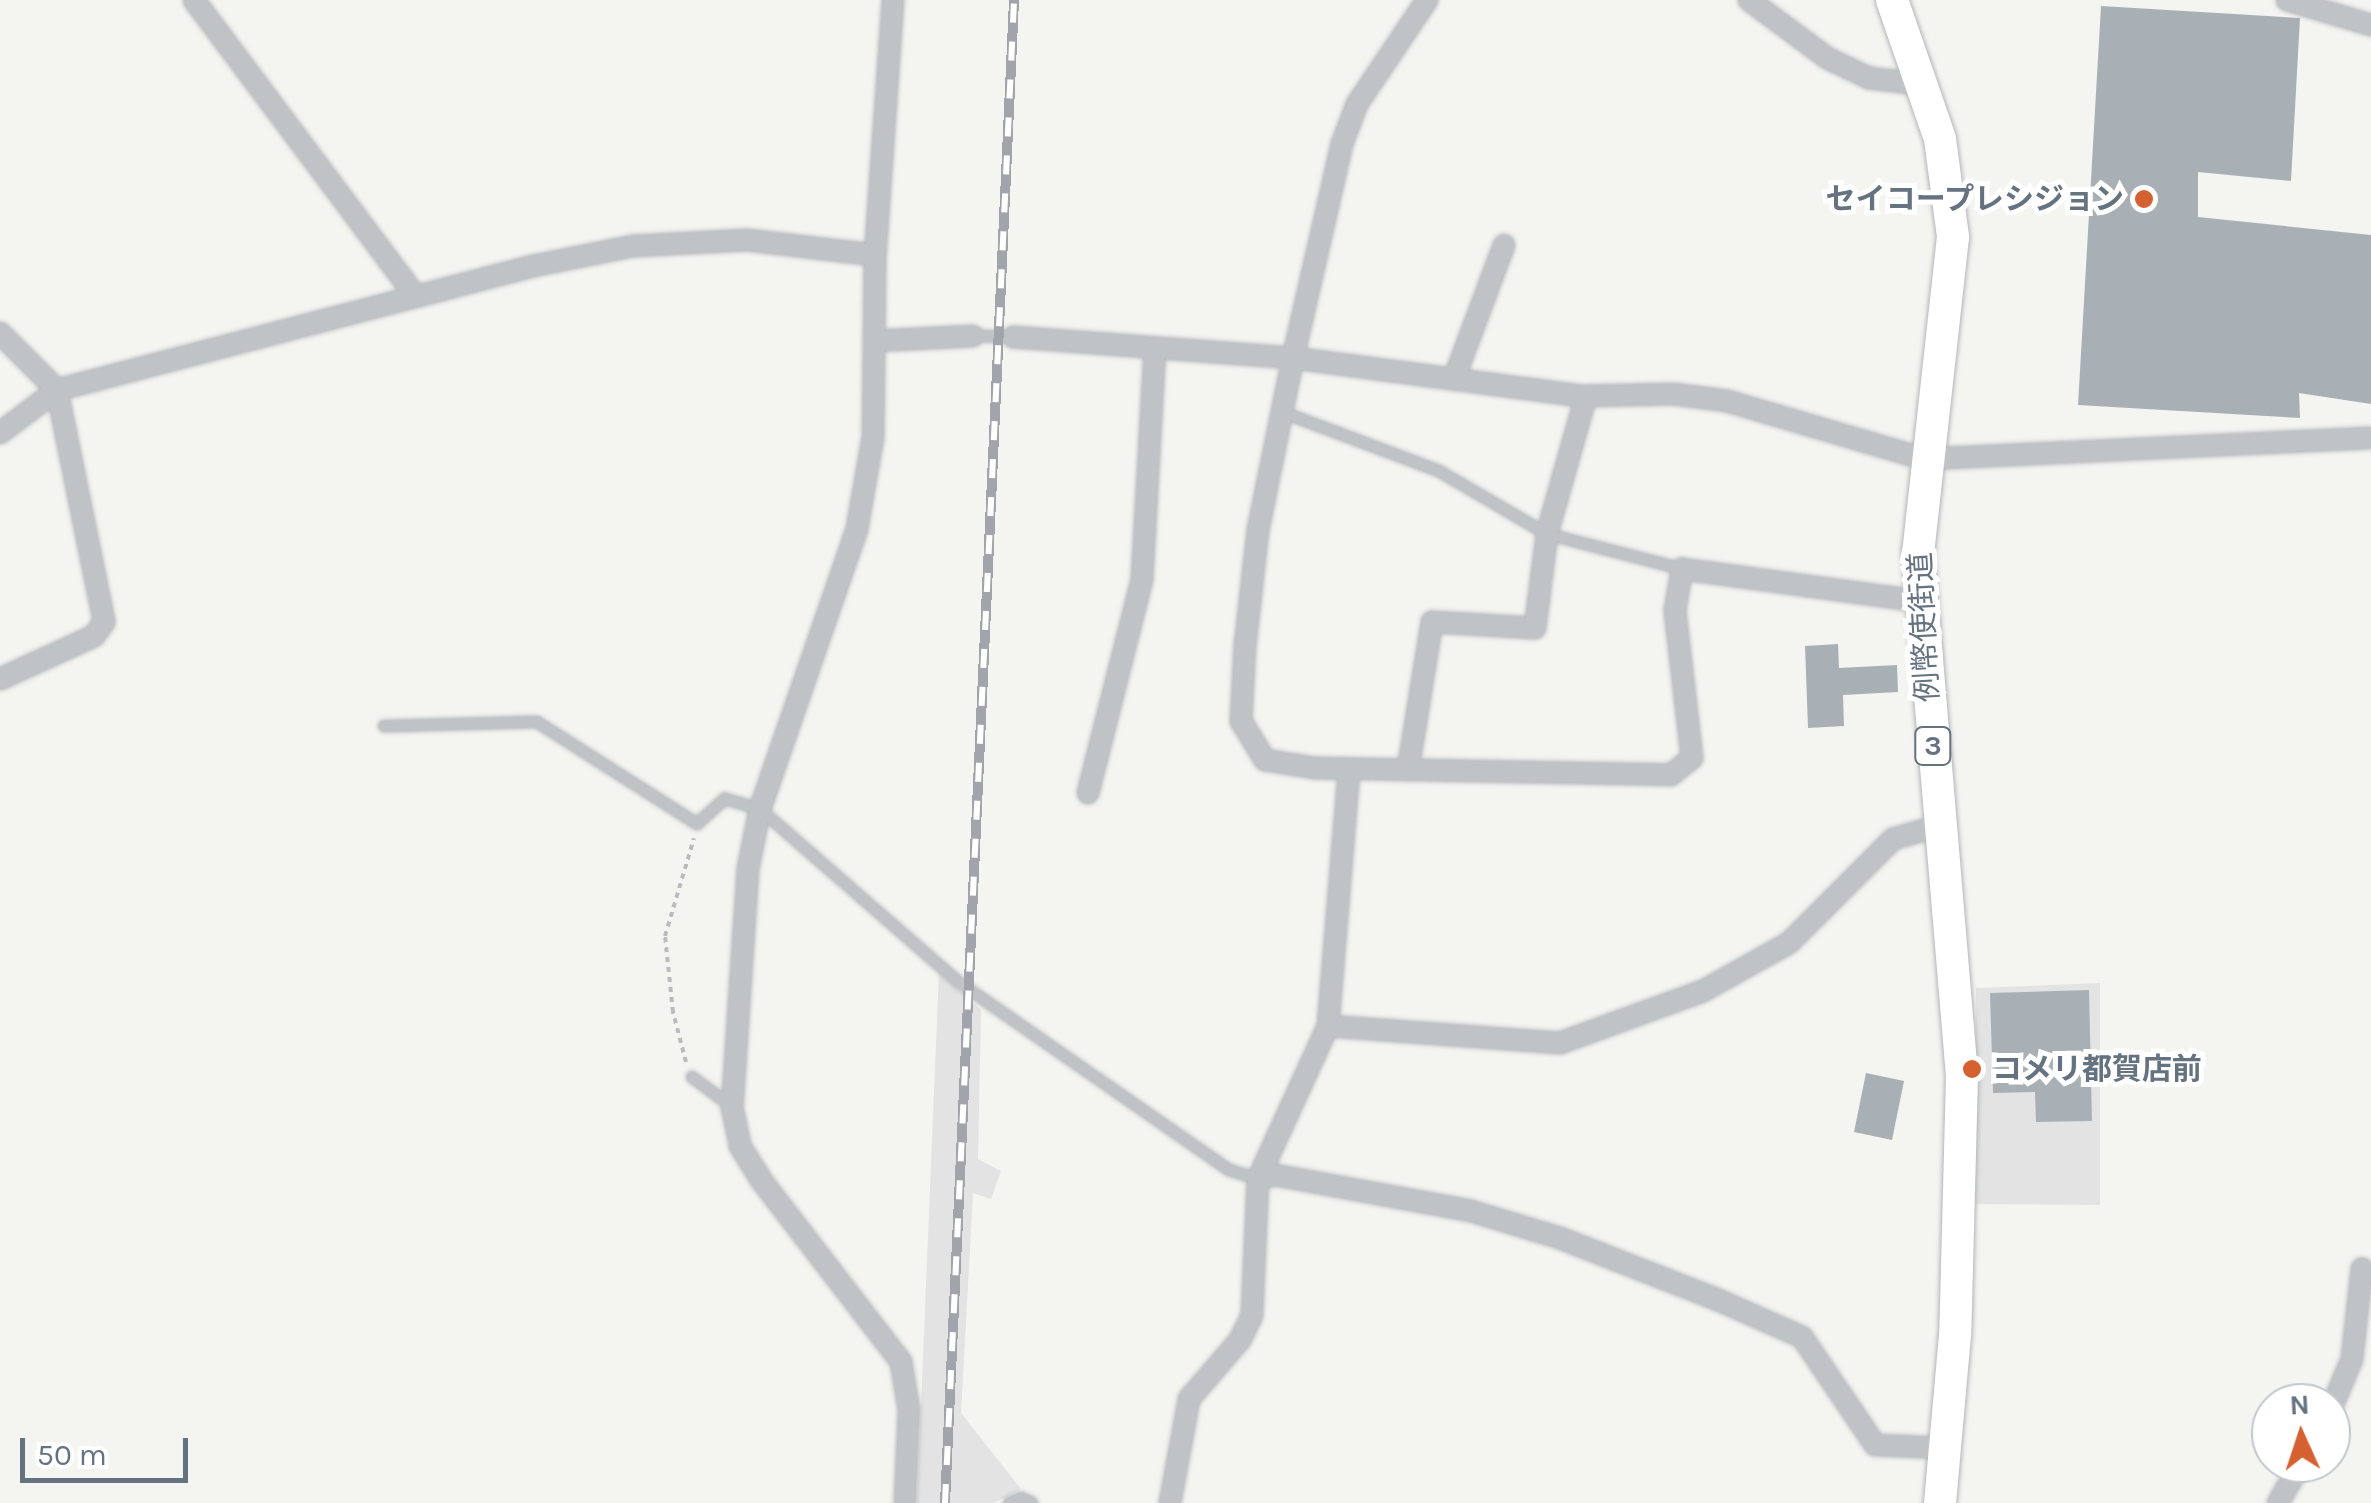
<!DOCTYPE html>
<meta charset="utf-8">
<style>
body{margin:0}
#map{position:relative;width:2371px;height:1503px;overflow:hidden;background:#f4f4f1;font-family:Karla,"Noto Sans JP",sans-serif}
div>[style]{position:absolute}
.built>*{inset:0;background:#e2e3e2}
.building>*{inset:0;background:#a9b0b5}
.path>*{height:4px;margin-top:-2px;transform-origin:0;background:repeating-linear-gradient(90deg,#b9bbbd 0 5px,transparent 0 10px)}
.roads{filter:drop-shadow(0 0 2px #b3b6ba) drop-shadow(0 0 2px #b3b6ba)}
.service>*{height:10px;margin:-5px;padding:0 5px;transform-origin:5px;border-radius:5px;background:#bfc3c6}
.minor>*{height:20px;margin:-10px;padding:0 10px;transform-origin:10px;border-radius:10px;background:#bfc3c6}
.primary>*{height:32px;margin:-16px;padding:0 16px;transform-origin:16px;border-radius:16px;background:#fff}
.rail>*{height:10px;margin-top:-5px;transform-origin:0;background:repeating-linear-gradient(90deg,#fff 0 19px,#a1a5ab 0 38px);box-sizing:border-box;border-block:2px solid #a1a5ab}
.dots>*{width:28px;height:28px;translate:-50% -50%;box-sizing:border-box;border:5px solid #fff;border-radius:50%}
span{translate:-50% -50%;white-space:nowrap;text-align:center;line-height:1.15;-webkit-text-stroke:10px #fff;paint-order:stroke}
.shield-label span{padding:2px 8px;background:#fff;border:2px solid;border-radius:8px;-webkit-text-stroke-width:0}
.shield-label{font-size:28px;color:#657280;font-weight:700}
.poi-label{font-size:30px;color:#657280;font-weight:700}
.right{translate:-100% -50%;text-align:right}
.left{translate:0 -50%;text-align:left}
.street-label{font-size:30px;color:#657280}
.north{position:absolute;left:2251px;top:1383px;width:100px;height:100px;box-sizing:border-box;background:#fff;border:2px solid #c1c7cc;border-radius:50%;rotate:357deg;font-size:28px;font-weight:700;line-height:40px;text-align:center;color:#657280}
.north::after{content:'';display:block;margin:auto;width:35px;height:45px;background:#d56030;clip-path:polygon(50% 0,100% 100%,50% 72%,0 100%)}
.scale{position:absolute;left:20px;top:1438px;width:168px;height:45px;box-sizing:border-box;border:5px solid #657280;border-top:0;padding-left:12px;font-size:30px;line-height:35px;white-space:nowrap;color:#657280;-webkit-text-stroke:8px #fff;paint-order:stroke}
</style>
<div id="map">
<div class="built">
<div style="clip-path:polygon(939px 973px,981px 1010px,978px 1159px,1001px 1171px,991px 1199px,973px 1193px,961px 1413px,1021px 1489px,994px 1503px,917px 1503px)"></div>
<div style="clip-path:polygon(2100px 983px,2100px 1205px,1975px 1204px,1976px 988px)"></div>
</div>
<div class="building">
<div style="clip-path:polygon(2101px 6px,2300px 18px,2291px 181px,2198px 172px,2198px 217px,2371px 235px,2371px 404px,2299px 393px,2300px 418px,2078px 405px)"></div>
<div style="clip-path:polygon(1838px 644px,1839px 668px,1897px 665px,1898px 692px,1843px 695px,1844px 726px,1808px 728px,1805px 646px)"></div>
<div style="clip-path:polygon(2089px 990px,2092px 1121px,2036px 1122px,2035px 1092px,1993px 1093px,1990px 993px)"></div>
<div style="clip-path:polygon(1866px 1073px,1904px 1081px,1892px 1140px,1854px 1132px)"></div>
</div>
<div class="path">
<div style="left:686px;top:1062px;width:52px;rotate:-104.6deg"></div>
<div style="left:673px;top:1012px;width:76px;rotate:-96deg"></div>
<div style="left:665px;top:936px;width:102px;rotate:-73.5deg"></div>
</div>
<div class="roads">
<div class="service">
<div style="left:974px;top:336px;width:39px;rotate:1deg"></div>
<div style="left:1282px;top:412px;width:168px;rotate:20.6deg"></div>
<div style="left:1439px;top:471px;width:125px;rotate:30.3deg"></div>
<div style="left:1547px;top:534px;width:139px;rotate:14.5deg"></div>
<div style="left:384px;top:726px;width:153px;rotate:-1.5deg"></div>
<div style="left:537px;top:722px;width:190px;rotate:32.5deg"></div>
<div style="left:697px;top:824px;width:38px;rotate:-42deg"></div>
<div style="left:725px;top:799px;width:36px;rotate:16deg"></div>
<div style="left:760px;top:809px;width:262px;rotate:41.1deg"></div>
<div style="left:957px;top:981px;width:331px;rotate:34.8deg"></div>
<div style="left:1229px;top:1170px;width:30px;rotate:17deg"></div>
<div style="left:692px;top:1077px;width:49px;rotate:36.6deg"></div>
<div style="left:1009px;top:1503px;width:13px;rotate:-23deg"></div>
<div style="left:1021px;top:1498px;width:12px;rotate:24deg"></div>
</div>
<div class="minor">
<div style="left:194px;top:0;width:369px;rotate:53.2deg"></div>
<div style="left:893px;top:0;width:256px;rotate:94deg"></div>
<div style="left:875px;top:255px;width:182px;rotate:90.6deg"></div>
<div style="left:873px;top:437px;width:93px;rotate:99.9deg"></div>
<div style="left:857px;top:529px;width:296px;rotate:109.1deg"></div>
<div style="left:760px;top:809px;width:61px;rotate:101.3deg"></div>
<div style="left:748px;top:869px;width:239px;rotate:93.8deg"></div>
<div style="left:732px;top:1107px;width:40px;rotate:78deg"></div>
<div style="left:740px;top:1146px;width:40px;rotate:58deg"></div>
<div style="left:761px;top:1180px;width:230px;rotate:52.4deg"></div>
<div style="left:901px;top:1362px;width:49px;rotate:80.5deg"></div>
<div style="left:909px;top:1410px;width:93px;rotate:92.5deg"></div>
<div style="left:1427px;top:0;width:125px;rotate:123.9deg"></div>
<div style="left:1357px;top:104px;width:43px;rotate:110.6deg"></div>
<div style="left:1342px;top:144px;width:220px;rotate:102.9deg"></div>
<div style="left:1293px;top:358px;width:176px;rotate:101.5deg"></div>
<div style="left:1258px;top:530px;width:116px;rotate:96.4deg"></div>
<div style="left:1245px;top:645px;width:76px;rotate:93deg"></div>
<div style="left:1241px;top:721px;width:46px;rotate:58.4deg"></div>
<div style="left:1265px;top:760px;width:51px;rotate:9.1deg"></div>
<div style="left:1315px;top:768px;width:356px;rotate:1.1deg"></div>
<div style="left:1671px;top:775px;width:27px;rotate:-39deg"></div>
<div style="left:1692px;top:758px;width:149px;rotate:-96.6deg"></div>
<div style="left:1675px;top:610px;width:42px;rotate:-80.3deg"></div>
<div style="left:1682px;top:569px;width:239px;rotate:7.7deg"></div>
<div style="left:1749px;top:0;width:97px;rotate:36.6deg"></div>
<div style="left:1827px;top:58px;width:47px;rotate:25.5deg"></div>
<div style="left:1869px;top:78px;width:56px;rotate:7.1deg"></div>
<div style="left:2287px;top:0;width:88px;rotate:16.6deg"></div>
<div style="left:0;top:333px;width:81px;rotate:45deg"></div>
<div style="left:57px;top:390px;width:237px;rotate:78.5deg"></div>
<div style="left:104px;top:622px;width:17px;rotate:126deg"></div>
<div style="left:94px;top:636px;width:103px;rotate:155.4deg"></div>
<div style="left:1013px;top:337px;width:281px;rotate:4.3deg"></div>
<div style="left:1293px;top:358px;width:291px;rotate:7.5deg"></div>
<div style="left:1582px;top:396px;width:91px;rotate:-1.3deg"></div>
<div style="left:1673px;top:394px;width:54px;rotate:7.4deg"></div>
<div style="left:1727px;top:401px;width:205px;rotate:16.4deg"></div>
<div style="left:1924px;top:459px;width:447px;rotate:-2.7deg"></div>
<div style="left:874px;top:341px;width:99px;rotate:-2.9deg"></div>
<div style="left:1454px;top:379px;width:143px;rotate:-69.5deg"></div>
<div style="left:0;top:433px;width:71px;rotate:-37deg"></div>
<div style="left:57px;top:390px;width:492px;rotate:-14.6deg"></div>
<div style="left:533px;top:266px;width:102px;rotate:-11.3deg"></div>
<div style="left:633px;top:246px;width:114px;rotate:-3deg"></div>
<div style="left:747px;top:240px;width:129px;rotate:6.7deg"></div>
<div style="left:1408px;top:770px;width:150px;rotate:-80.8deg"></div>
<div style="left:1432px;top:622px;width:103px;rotate:3.3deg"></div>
<div style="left:1535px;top:628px;width:95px;rotate:-82.7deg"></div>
<div style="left:1547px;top:534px;width:143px;rotate:-74.2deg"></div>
<div style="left:1088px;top:793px;width:221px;rotate:-75.8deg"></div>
<div style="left:1142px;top:579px;width:230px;rotate:-86.8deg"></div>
<div style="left:1328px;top:1026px;width:233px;rotate:4.2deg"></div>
<div style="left:1560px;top:1043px;width:152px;rotate:-20deg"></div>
<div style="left:1703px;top:991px;width:98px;rotate:-29.2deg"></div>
<div style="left:1789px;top:943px;width:147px;rotate:-45deg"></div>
<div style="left:1893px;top:839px;width:53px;rotate:-16.4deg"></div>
<div style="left:1258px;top:1179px;width:168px;rotate:-65.4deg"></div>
<div style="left:1328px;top:1026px;width:258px;rotate:-85.3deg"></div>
<div style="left:2331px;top:1409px;width:54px;rotate:-67.2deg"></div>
<div style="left:2352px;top:1359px;width:91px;rotate:-83.7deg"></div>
<div style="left:1170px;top:1503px;width:106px;rotate:-79.6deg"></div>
<div style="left:1189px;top:1399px;width:78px;rotate:-49.2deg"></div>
<div style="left:1240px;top:1340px;width:28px;rotate:-64deg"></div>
<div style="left:1252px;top:1315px;width:136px;rotate:-87.5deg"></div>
<div style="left:1258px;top:1179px;width:17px;rotate:-13deg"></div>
<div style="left:1275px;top:1175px;width:199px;rotate:10.4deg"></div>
<div style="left:1471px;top:1211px;width:93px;rotate:16.9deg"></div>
<div style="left:1560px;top:1238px;width:170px;rotate:21.4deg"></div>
<div style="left:1718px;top:1300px;width:92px;rotate:23.8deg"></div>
<div style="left:1802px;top:1337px;width:130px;rotate:55.9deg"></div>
<div style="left:1875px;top:1445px;width:70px;rotate:2.5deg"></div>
<div style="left:2278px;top:1503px;width:46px;rotate:-60.1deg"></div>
</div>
<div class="primary">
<div style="left:1892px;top:0;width:147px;rotate:70.9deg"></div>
<div style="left:1940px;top:139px;width:99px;rotate:82.4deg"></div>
<div style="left:1953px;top:237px;width:317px;rotate:96.3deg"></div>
<div style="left:1918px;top:552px;width:526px;rotate:85.2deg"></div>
<div style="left:1962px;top:1076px;width:259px;rotate:91.5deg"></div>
<div style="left:1955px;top:1335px;width:169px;rotate:95.1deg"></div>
</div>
</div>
<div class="rail">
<div style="left:945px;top:1503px;width:1505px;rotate:-87.37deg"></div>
</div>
<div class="dots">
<div style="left:2144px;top:199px;background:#d56030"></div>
<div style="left:1972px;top:1069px;background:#d56030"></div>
</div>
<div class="shield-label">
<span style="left:1933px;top:746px">3</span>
</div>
<div class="poi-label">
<span class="right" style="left:2124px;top:199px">セイコープレシジョン</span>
<span class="left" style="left:1992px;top:1069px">コメリ都賀店前</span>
</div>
<div class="street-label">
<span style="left:1924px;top:627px;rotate:-93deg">例幣使街道</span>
</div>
<div class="north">N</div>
<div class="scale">50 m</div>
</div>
